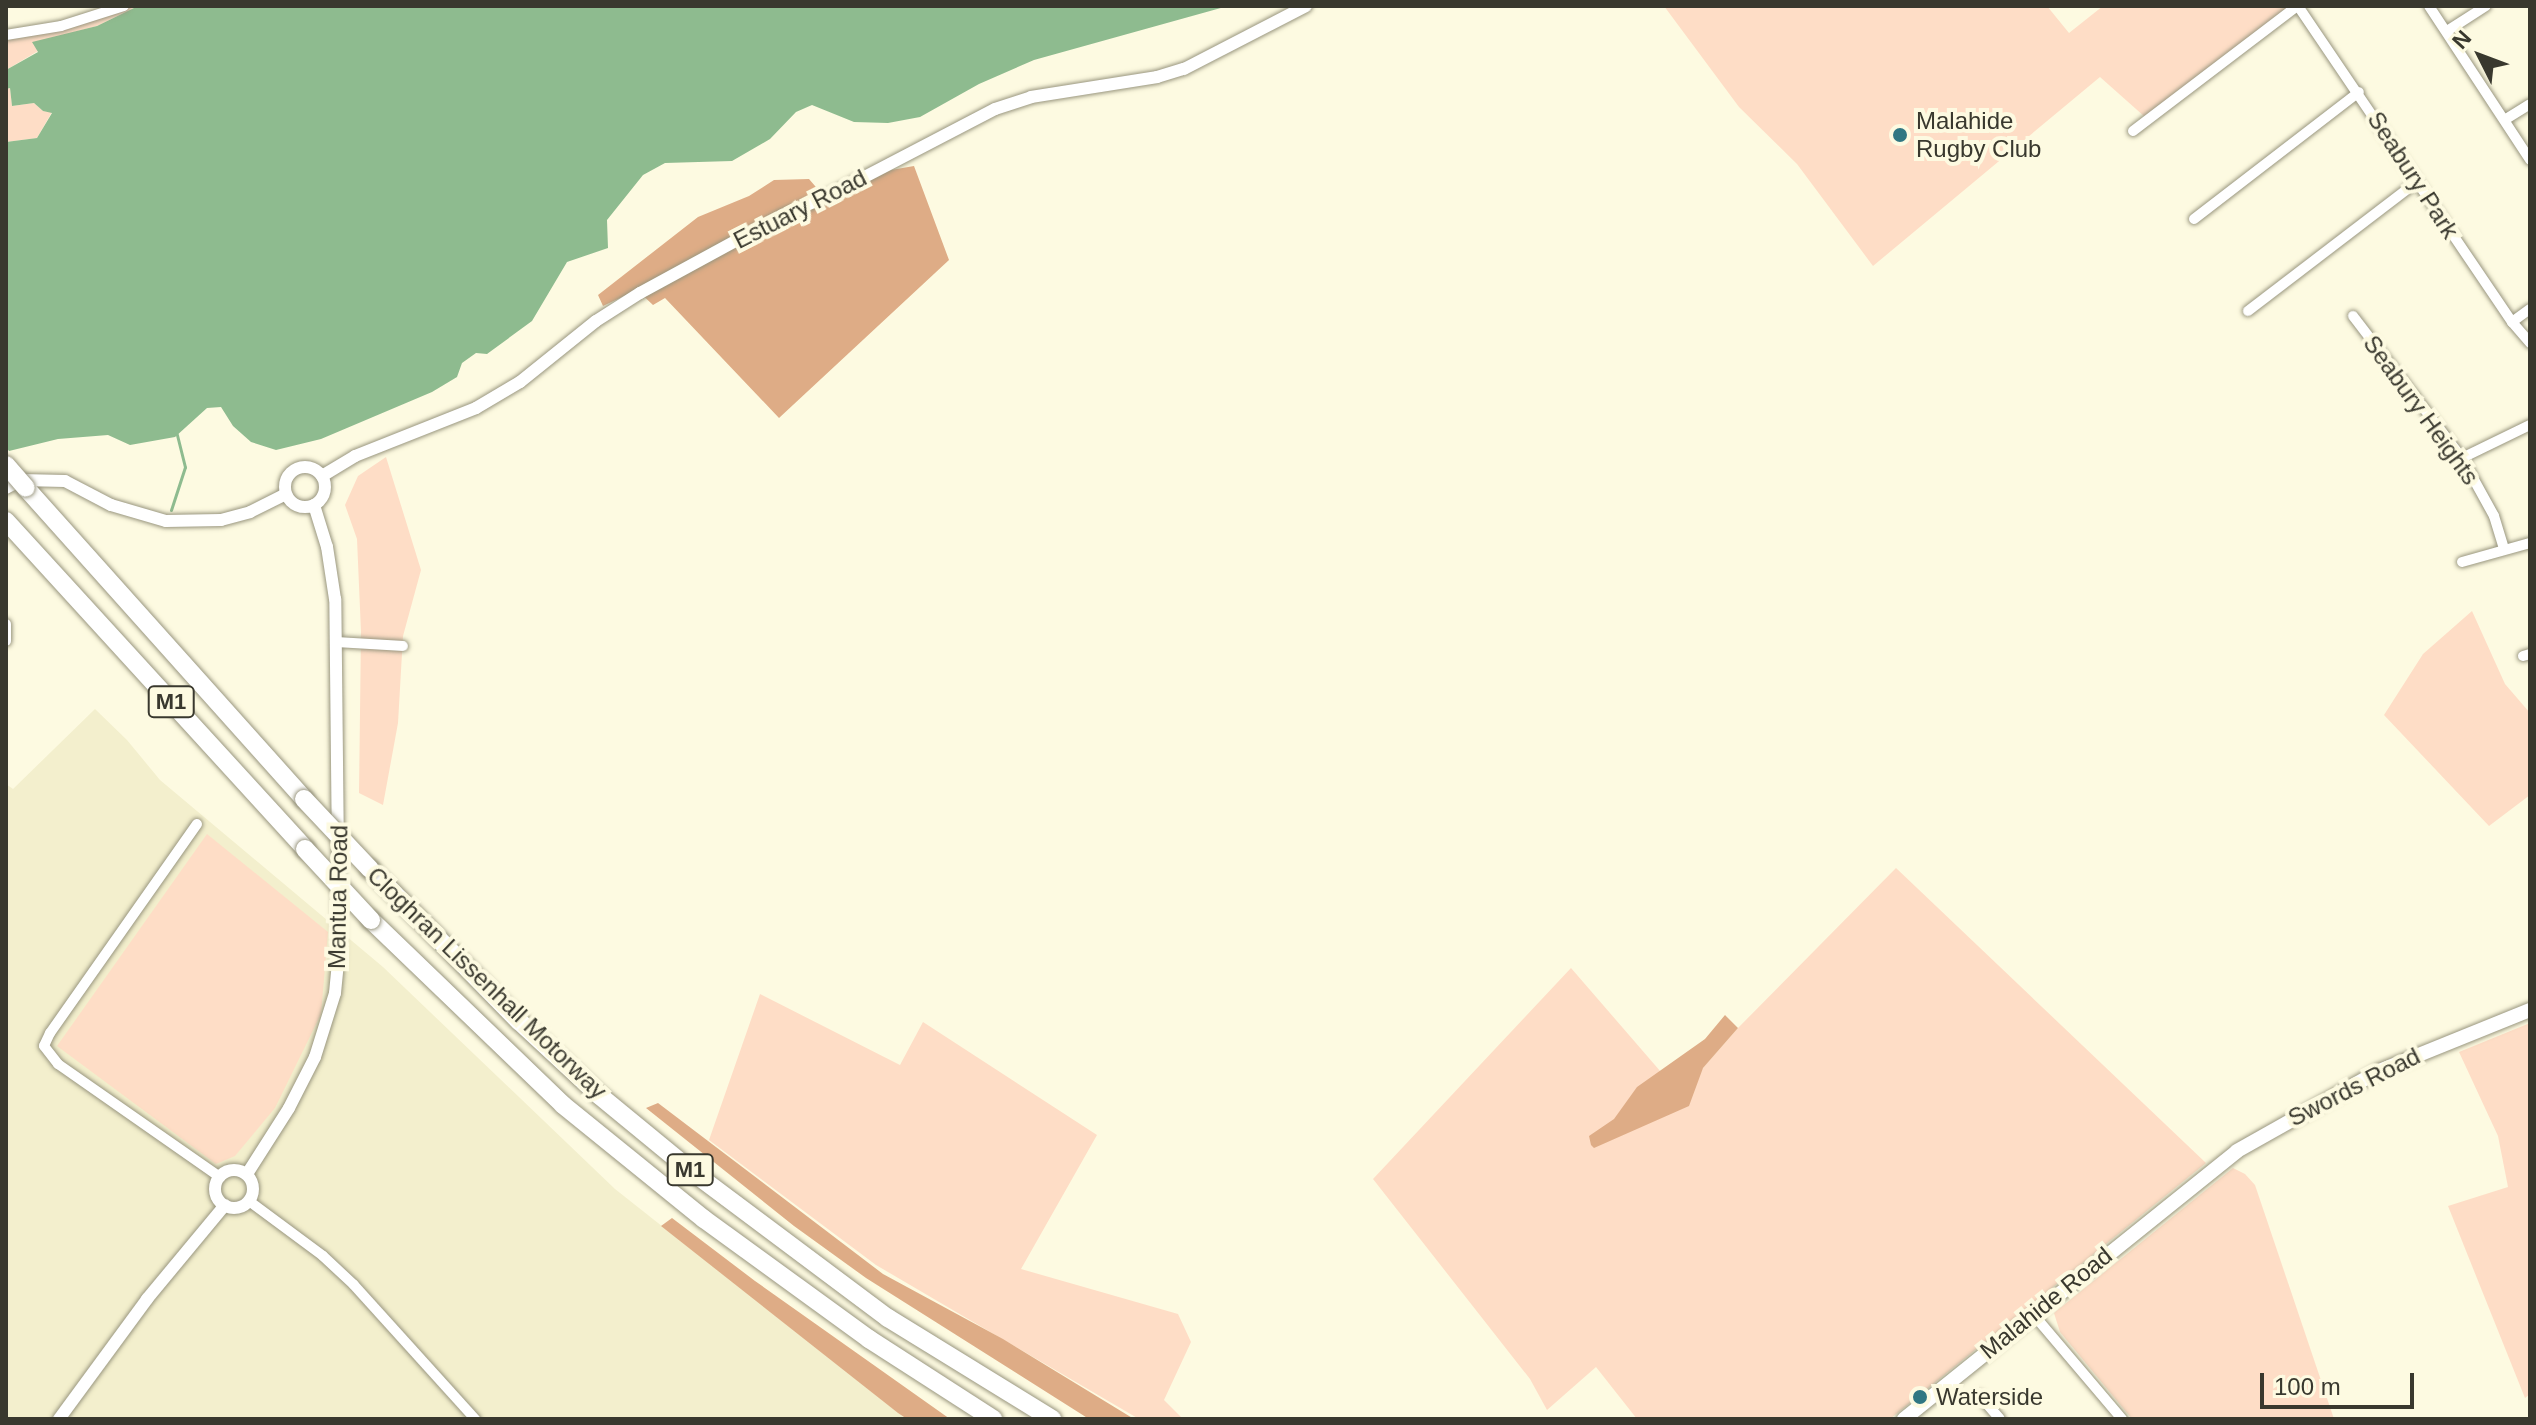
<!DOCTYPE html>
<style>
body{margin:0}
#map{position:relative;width:2536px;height:1425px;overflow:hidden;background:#fdfae1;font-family:Helvetica,sans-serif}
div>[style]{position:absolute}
.built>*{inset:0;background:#f3efcd}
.green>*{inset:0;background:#feddc6}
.forest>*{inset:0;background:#deac86}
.water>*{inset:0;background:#8ebb8f}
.stream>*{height:3px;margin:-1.5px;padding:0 1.5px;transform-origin:1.5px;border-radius:1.5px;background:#8ebb8f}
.roads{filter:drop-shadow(0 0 2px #99967f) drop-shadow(0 0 2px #99967f)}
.minor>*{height:10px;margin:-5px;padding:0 5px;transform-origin:5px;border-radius:5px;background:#fff}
.tertiary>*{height:12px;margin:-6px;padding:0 6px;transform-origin:6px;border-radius:6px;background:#fff}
.tertiary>.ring{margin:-6px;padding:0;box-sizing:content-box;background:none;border:12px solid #fff;border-radius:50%}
.secondary>*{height:14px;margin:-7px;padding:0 7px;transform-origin:7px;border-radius:7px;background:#fff}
.motorway>*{height:18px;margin:-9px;padding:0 9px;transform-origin:9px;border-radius:9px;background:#fff}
.bridges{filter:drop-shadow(0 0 2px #99967f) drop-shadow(0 0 2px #99967f)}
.motorway-bridge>*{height:18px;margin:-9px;padding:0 9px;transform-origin:9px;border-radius:9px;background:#fff}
.dots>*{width:22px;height:22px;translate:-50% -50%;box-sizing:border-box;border:4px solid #fdfae1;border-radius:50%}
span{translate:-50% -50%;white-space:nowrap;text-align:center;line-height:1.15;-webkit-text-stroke:8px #fdfae1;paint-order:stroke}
.shield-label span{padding:2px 6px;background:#fdfae1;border:2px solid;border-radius:6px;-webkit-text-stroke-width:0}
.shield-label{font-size:22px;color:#39382e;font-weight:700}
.poi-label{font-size:24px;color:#39382e}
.left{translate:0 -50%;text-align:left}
.street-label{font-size:24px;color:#39382e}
.frame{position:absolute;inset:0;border:8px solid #39382e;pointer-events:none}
.north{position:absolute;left:2440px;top:16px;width:80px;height:80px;-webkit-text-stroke:6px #fdfae1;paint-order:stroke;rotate:312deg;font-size:22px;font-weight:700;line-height:32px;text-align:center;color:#39382e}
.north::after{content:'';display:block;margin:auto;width:28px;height:36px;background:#39382e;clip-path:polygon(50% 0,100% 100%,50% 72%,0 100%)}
.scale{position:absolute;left:2260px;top:1373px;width:154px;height:36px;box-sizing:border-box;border:4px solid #39382e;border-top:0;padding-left:10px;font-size:24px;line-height:28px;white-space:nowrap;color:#39382e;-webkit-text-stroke:6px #fdfae1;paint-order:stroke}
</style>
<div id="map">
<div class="built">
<div style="clip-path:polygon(95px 709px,127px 740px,160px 780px,383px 967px,615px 1189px,906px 1419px,6px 1419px,6px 784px,13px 789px)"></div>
</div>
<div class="green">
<div style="clip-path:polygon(124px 6px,138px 6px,97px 26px,33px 43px,38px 51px,6px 70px,6px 38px,21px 38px)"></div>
<div style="clip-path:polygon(1664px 6px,2047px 6px,2069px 33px,2103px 6px,2291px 6px,2145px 117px,2100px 77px,1873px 266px,1797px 164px,1739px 107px)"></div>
<div style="clip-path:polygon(10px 88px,12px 106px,34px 103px,43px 111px,52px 112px,37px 138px,6px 142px,6px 89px)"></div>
<div style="clip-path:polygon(386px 457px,421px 570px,403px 636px,398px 723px,383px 805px,359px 793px,361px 632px,357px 539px,345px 505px,358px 476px)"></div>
<div style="clip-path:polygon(2472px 611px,2505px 684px,2530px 713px,2530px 795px,2489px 826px,2384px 715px,2423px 654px)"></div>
<div style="clip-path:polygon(207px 834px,328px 932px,321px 1014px,275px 1108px,235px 1156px,216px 1164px,57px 1046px)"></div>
<div style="clip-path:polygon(1896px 868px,2206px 1163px,1890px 1419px,1637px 1419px,1596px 1367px,1547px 1410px,1530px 1379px,1373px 1179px,1571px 968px,1680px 1094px,1738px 1028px)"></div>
<div style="clip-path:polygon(760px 994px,900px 1065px,923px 1022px,1097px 1135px,1021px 1269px,1178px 1314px,1191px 1342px,1164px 1400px,1183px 1419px,1139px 1419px,876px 1265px,709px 1140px)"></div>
<div style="clip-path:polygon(2530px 1023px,2530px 1394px,2525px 1398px,2448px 1206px,2508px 1187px,2498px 1136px,2459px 1052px)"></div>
<div style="clip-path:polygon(2233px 1168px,2245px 1174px,2255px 1185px,2334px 1419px,2132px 1419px,2060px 1332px,2054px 1313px)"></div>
</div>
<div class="forest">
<div style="clip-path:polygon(914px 166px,949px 260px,779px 418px,665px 298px,653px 305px,637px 290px,603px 306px,598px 295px,698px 217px,749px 196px,774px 180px,809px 179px,828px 201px,891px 170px)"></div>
<div style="clip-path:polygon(1725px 1015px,1738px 1028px,1703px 1068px,1689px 1106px,1594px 1148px,1591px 1145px,1589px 1136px,1614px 1119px,1637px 1087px,1705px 1039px)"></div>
<div style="clip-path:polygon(658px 1103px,883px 1274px,1003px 1339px,1134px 1419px,1089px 1419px,866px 1278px,794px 1226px,646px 1108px)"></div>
<div style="clip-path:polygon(672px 1218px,755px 1281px,950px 1419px,907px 1419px,898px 1413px,661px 1226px)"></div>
</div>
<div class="water">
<div style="clip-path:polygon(138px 6px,1228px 6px,1034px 60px,979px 84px,920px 117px,888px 123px,854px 122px,812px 105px,796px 112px,770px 139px,732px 161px,665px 163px,643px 175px,607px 220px,608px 248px,567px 262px,532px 321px,487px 354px,476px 353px,462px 363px,457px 377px,432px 392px,321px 439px,276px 450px,251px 442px,233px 426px,221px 407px,207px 408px,175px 437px,130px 445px,108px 435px,58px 439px,9px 451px,6px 447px,6px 142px,37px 138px,52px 113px,43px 111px,34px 103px,12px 106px,10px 88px,6px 89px,6px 70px,38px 52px,32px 42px,97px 26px)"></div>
</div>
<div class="stream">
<div style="left:171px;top:510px;width:45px;rotate:-72deg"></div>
<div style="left:185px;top:467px;width:34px;rotate:-104deg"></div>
</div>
<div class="roads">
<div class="minor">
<div style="left:2298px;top:6px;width:382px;rotate:55.9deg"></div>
<div style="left:2512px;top:322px;width:28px;rotate:49deg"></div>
<div style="left:2429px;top:6px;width:184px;rotate:56.7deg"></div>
<div style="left:2447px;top:31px;width:46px;rotate:-32.7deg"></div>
<div style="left:6px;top:35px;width:56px;rotate:-9.3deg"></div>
<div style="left:61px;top:26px;width:66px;rotate:-17.6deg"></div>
<div style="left:2506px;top:119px;width:28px;rotate:-32deg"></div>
<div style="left:2133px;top:131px;width:206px;rotate:-37.3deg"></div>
<div style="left:2194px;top:219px;width:208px;rotate:-37.6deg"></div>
<div style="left:2248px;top:311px;width:213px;rotate:-37.4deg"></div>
<div style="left:2353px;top:316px;width:179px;rotate:52.5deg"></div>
<div style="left:2462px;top:458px;width:66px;rotate:61.1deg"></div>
<div style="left:2494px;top:516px;width:34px;rotate:73deg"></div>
<div style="left:2512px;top:322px;width:22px;rotate:-36deg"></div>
<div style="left:2462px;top:458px;width:76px;rotate:-25.9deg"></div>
<div style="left:2462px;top:562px;width:71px;rotate:-15.6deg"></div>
<div style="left:6px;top:624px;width:17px;rotate:90deg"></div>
<div style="left:337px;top:642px;width:66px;rotate:3.5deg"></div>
<div style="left:2523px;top:656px;width:7px;rotate:-16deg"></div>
<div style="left:197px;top:824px;width:256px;rotate:125.1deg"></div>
<div style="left:50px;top:1033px;width:14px;rotate:115deg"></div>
<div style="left:44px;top:1046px;width:23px;rotate:52deg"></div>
<div style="left:58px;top:1064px;width:198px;rotate:34.9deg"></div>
<div style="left:249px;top:1201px;width:92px;rotate:36.6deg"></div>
<div style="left:323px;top:1256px;width:42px;rotate:43.1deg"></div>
<div style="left:354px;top:1285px;width:181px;rotate:47.9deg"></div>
<div style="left:2033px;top:1314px;width:138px;rotate:49.7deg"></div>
<div style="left:1980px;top:1396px;width:30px;rotate:49deg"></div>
</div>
<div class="tertiary">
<div class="ring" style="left:285px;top:467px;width:28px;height:28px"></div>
<div style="left:322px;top:476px;width:39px;rotate:-31deg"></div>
<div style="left:355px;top:456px;width:130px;rotate:-21.6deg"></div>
<div style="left:476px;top:408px;width:51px;rotate:-30.6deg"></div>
<div style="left:520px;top:382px;width:97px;rotate:-38.8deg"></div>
<div style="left:596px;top:321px;width:52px;rotate:-32.5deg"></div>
<div style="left:640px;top:293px;width:161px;rotate:-28.6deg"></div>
<div style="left:781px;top:216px;width:51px;rotate:-23.1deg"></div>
<div style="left:828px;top:196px;width:188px;rotate:-27.5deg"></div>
<div style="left:995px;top:109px;width:38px;rotate:-18deg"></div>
<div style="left:1031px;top:97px;width:128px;rotate:-9deg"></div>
<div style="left:1157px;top:77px;width:28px;rotate:-17deg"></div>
<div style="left:1184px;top:69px;width:137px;rotate:-27.3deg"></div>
<div style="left:6px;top:488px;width:17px;rotate:-28deg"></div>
<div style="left:21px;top:480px;width:44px;rotate:1.3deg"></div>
<div style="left:65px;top:481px;width:52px;rotate:27.6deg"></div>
<div style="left:111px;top:505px;width:57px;rotate:16.2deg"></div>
<div style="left:166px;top:521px;width:55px;rotate:-1deg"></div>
<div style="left:221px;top:520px;width:30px;rotate:-15deg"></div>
<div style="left:250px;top:512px;width:40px;rotate:-26.6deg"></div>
<div class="ring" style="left:215px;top:1170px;width:26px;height:26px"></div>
<div style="left:247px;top:1174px;width:78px;rotate:-57.5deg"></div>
<div style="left:289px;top:1108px;width:57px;rotate:-63deg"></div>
<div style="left:315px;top:1057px;width:67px;rotate:-72.6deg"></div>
<div style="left:335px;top:993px;width:41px;rotate:-84.4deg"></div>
<div style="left:339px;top:952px;width:353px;rotate:-90.6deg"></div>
<div style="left:335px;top:599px;width:53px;rotate:-98.7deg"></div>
<div style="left:327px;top:547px;width:44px;rotate:-107.2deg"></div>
<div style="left:59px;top:1419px;width:149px;rotate:-53.7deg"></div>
<div style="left:147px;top:1299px;width:122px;rotate:-50.3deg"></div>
</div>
<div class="secondary">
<div style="left:1904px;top:1419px;width:427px;rotate:-38.8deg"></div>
<div style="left:2237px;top:1151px;width:163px;rotate:-29.4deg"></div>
<div style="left:2379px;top:1071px;width:163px;rotate:-22deg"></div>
</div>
<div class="motorway">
<div style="left:26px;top:488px;width:417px;rotate:48.2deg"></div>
<div style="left:6px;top:521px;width:444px;rotate:47.6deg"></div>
<div style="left:370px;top:869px;width:213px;rotate:45.6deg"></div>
<div style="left:519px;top:1021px;width:110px;rotate:42.8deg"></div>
<div style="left:600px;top:1096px;width:117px;rotate:39.4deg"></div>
<div style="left:690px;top:1170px;width:247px;rotate:36.8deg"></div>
<div style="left:888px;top:1318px;width:193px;rotate:31.6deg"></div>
<div style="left:371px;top:920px;width:267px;rotate:43.9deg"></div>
<div style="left:563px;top:1105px;width:181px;rotate:39deg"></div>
<div style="left:704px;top:1219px;width:204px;rotate:36deg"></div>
<div style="left:869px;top:1339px;width:148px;rotate:32.8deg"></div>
</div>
</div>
<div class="bridges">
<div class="motorway-bridge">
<div style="left:6px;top:465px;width:30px;rotate:49deg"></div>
<div style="left:304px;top:799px;width:96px;rotate:46.7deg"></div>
<div style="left:305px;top:849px;width:97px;rotate:47.1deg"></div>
</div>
</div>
<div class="dots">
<div style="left:1900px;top:135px;background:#307783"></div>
<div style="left:1920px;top:1397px;background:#307783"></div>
</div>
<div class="shield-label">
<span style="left:171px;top:702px">M1</span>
<span style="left:690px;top:1170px">M1</span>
</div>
<div class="poi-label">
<span class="left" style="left:1916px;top:135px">Malahide<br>Rugby Club</span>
<span class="left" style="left:1936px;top:1397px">Waterside</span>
</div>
<div class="street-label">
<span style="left:2413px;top:175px;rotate:57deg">Seabury Park</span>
<span style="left:800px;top:209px;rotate:-27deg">Estuary Road</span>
<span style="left:2421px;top:410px;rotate:54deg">Seabury Heights</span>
<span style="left:338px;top:897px;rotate:-89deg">Mantua Road</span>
<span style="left:487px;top:983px;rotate:44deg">Cloghran Lissenhall Motorway</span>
<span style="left:2354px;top:1087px;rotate:-27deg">Swords Road</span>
<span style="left:2046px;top:1303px;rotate:-39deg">Malahide Road</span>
</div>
<div class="frame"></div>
<div class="north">N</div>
<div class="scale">100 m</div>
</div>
